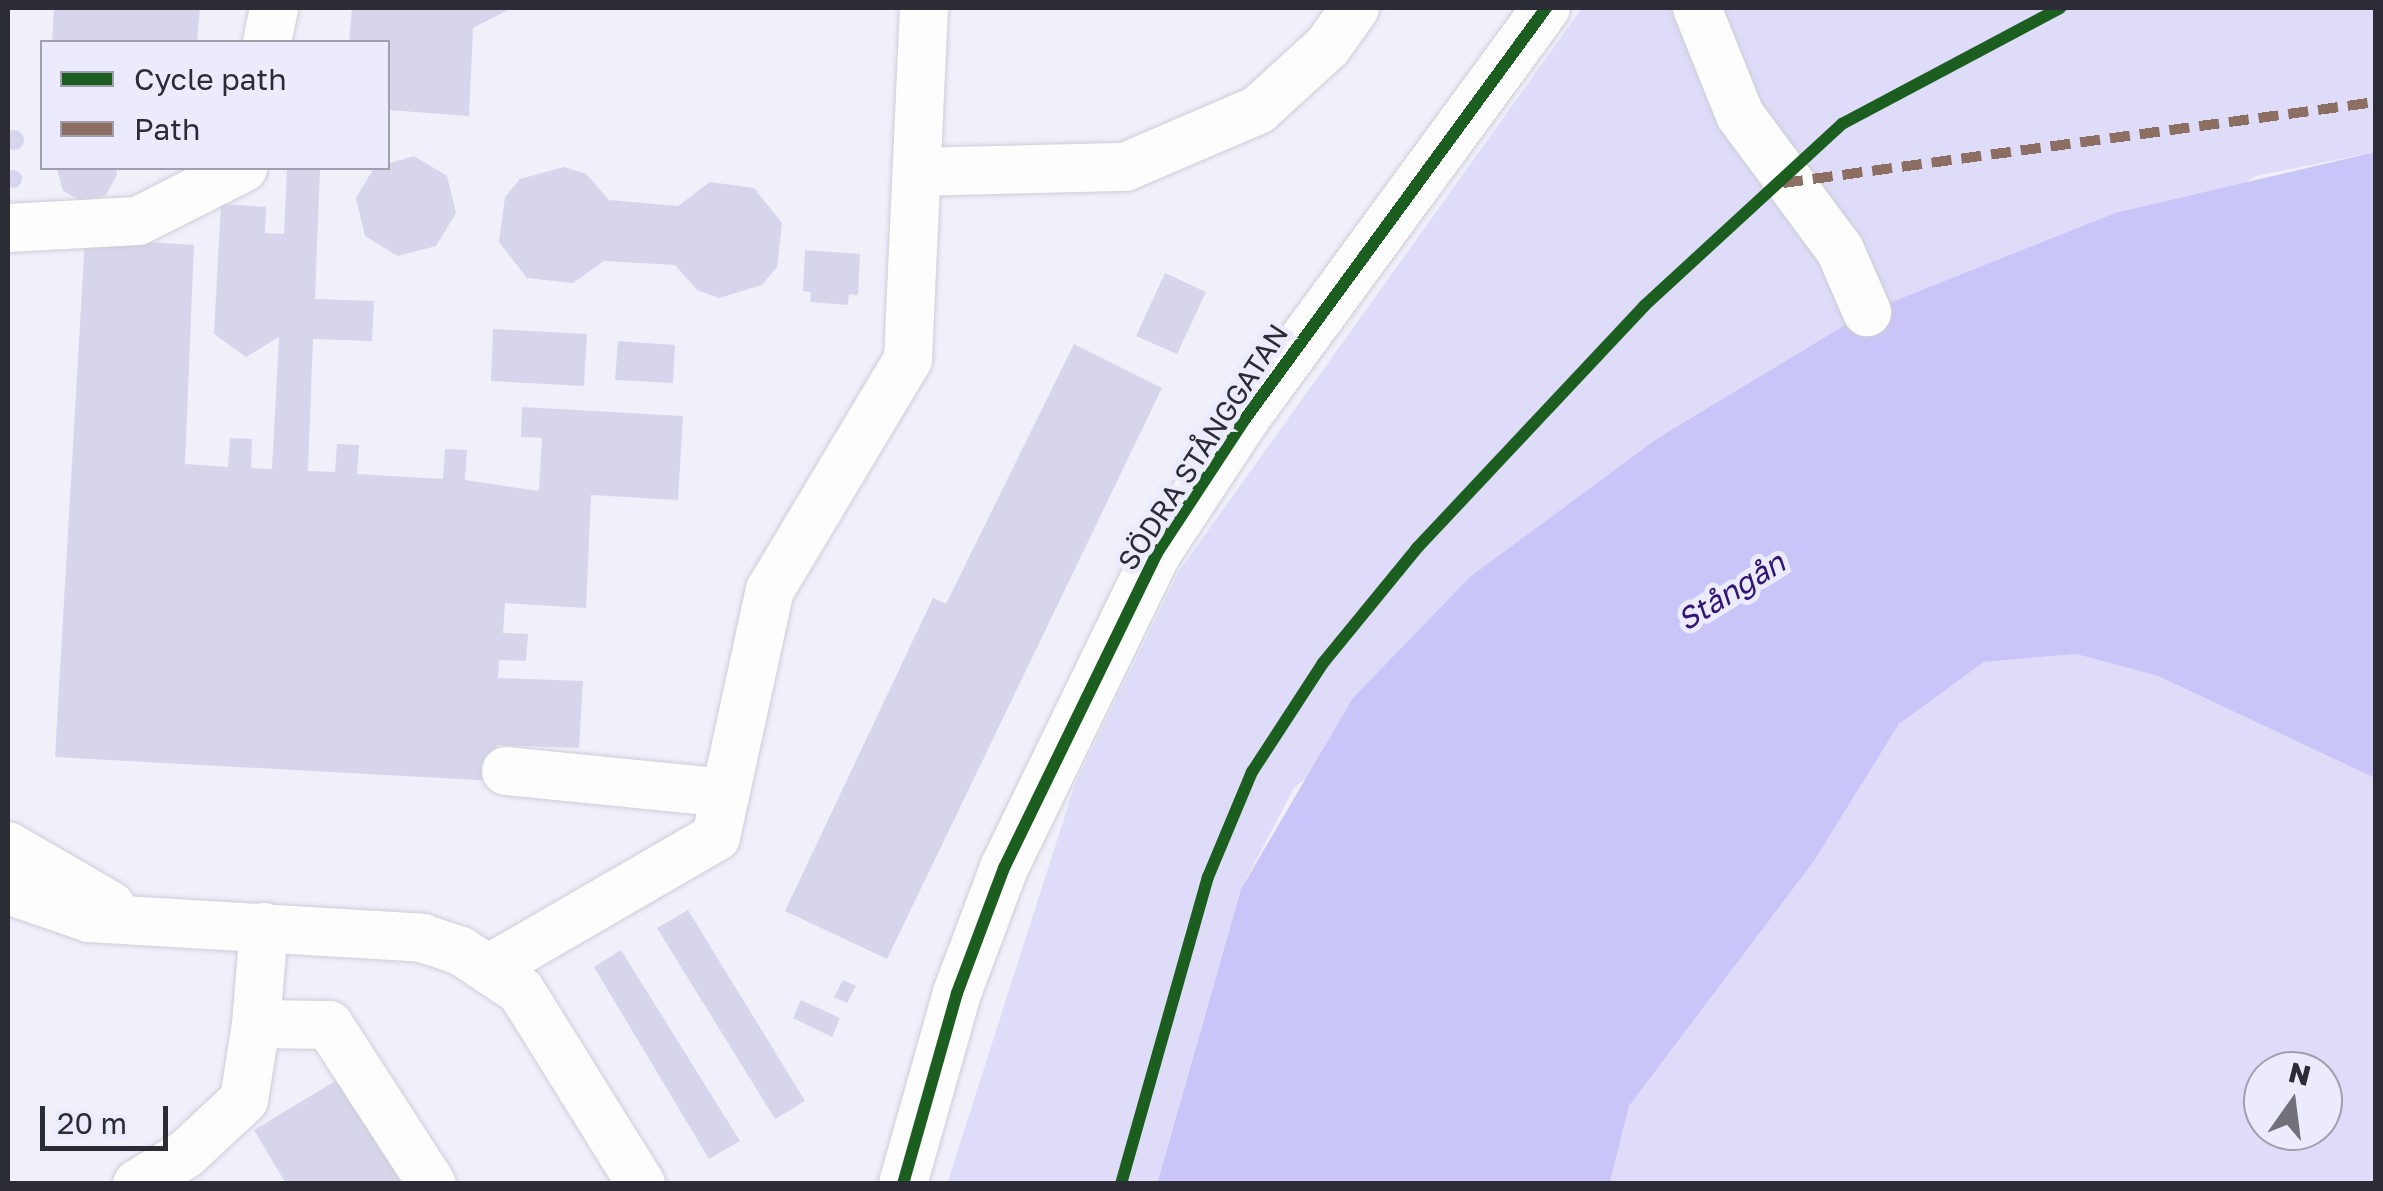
<!DOCTYPE html>
<meta charset="utf-8">
<style>
body{margin:0}
#map{position:relative;width:2383px;height:1191px;overflow:hidden;background:#f0effa;font-family:"Golos Text",sans-serif}
div>[style]{position:absolute}
.green>*{inset:0;background:#dedcf8}
.water>*{inset:0;background:#c9c5f8}
.building>*{inset:0;background:#d7d5eb}
.round{border-radius:50%}
.roads{filter:drop-shadow(0 0 2px #cecdd8) drop-shadow(0 0 2px #cecdd8)}
.minor>*{height:48px;margin:-24px;padding:0 24px;transform-origin:24px;border-radius:24px;background:#fdfdfe}
.quiet>*{height:10px;margin-top:-5px;transform-origin:0;background:repeating-linear-gradient(90deg,#8d6e63 0 20px,transparent 0 30px)}
.cycleway>*{height:12px;margin:-6px;padding:0 6px;transform-origin:6px;border-radius:6px;background:#1b5e20}
span{translate:-50% -50%;white-space:nowrap;text-align:center;line-height:1.15;-webkit-text-stroke:10px #ecebfe;paint-order:stroke}
.street-label{font-size:28px;color:#2c2c37}
.water-label{font-size:30px;color:#311474;font-style:italic}
.frame{position:absolute;inset:0;border:10px solid #2c2c37;pointer-events:none}
.legend{position:absolute;left:40px;top:40px;width:350px;height:130px;box-sizing:border-box;background:#ecebfe;border:2px solid #9f9fae;margin:0;padding:12px 18px;list-style:none;font-size:30px;color:#2c2c37}
.legend li{display:flex;align-items:center;gap:20px;height:50px}
.legend b{width:50px;border:2px solid #9f9fae}
.north{position:absolute;left:2243px;top:1051px;width:100px;height:100px;box-sizing:border-box;background:#ecebfe;border:2px solid #9f9fae;border-radius:50%;rotate:14deg;font-size:28px;font-weight:700;line-height:40px;text-align:center;color:#2c2c37}
.north::after{content:'';display:block;margin:auto;width:35px;height:45px;background:#71707b;clip-path:polygon(50% 0,100% 100%,50% 72%,0 100%)}
.scale{position:absolute;left:40px;top:1106px;width:128px;height:45px;box-sizing:border-box;border:5px solid #2c2c37;border-top:0;padding-left:12px;font-size:30px;line-height:35px;white-space:nowrap;color:#2c2c37;-webkit-text-stroke:8px #ecebfe;paint-order:stroke}
</style>
<div id="map">
<div class="green">
<div style="clip-path:polygon(1582px 8px,2375px 8px,2375px 152px,2256px 176px,1295px 786px,1241px 889px,1157px 1183px,947px 1184px,1075px 784px,1179px 571px)"></div>
<div style="clip-path:polygon(evenodd,2076px 654px,2158px 676px,2375px 778px,2375px 1183px,1610px 1184px,1629px 1106px,1814px 861px,1899px 724px,1984px 662px,2076px 654px,2263px 1071px,2323px 1071px,2323px 1131px,2263px 1131px,2263px 1071px)"></div>
</div>
<div class="water">
<div style="clip-path:polygon(2375px 152px,2375px 778px,2158px 676px,2076px 654px,1984px 662px,1899px 724px,1814px 861px,1629px 1106px,1610px 1183px,1157px 1184px,1241px 889px,1353px 698px,1470px 577px,1658px 438px,1867px 312px,2115px 213px)"></div>
</div>
<div class="building">
<div style="clip-path:polygon(54px 8px,200px 8px,197px 42px,52px 42px)"></div>
<div style="clip-path:polygon(352px 8px,512px 8px,473px 28px,469px 116px,388px 110px,388px 42px,349px 42px)"></div>
<div class="round" style="left:4px;top:130px;width:20px;height:20px"></div>
<div style="clip-path:polygon(414px 156px,447px 176px,456px 213px,436px 246px,398px 256px,365px 236px,356px 198px,374px 168px)"></div>
<div style="clip-path:polygon(564px 167px,586px 174px,609px 200px,678px 206px,710px 182px,754px 188px,782px 223px,777px 267px,762px 285px,719px 298px,697px 290px,675px 265px,604px 261px,573px 283px,527px 278px,499px 242px,505px 197px,520px 179px)"></div>
<div style="clip-path:polygon(57px 168px,116px 168px,117px 175px,106px 195px,84px 202px,63px 191px)"></div>
<div style="clip-path:polygon(287px 168px,320px 168px,315px 299px,374px 301px,372px 341px,313px 339px,308px 471px,335px 472px,337px 444px,359px 445px,357px 474px,443px 479px,445px 449px,467px 450px,465px 480px,539px 491px,542px 438px,521px 437px,522px 407px,683px 416px,678px 500px,591px 495px,586px 608px,505px 603px,503px 633px,528px 634px,526px 661px,499px 660px,498px 678px,583px 681px,579px 748px,497px 745px,495px 781px,55px 757px,85px 238px,194px 245px,185px 464px,228px 467px,230px 438px,252px 439px,251px 468px,272px 469px,279px 337px,246px 357px,214px 334px,221px 204px,266px 207px,265px 233px,284px 234px)"></div>
<div class="round" style="left:4px;top:170px;width:18px;height:18px"></div>
<div style="clip-path:polygon(805px 250px,860px 254px,858px 295px,849px 294px,848px 305px,810px 302px,811px 292px,803px 291px)"></div>
<div style="clip-path:polygon(1165px 273px,1206px 292px,1177px 354px,1136px 336px)"></div>
<div style="clip-path:polygon(493px 329px,587px 334px,584px 386px,491px 381px)"></div>
<div style="clip-path:polygon(618px 341px,675px 345px,673px 383px,615px 380px)"></div>
<div style="clip-path:polygon(1074px 344px,1162px 388px,887px 959px,785px 911px,933px 598px,946px 604px)"></div>
<div style="clip-path:polygon(688px 910px,805px 1101px,775px 1119px,657px 928px)"></div>
<div style="clip-path:polygon(621px 950px,740px 1141px,709px 1159px,594px 967px)"></div>
<div style="clip-path:polygon(843px 980px,856px 986px,847px 1003px,834px 997px)"></div>
<div style="clip-path:polygon(801px 1000px,840px 1018px,832px 1037px,793px 1018px)"></div>
<div style="clip-path:polygon(342px 1077px,407px 1184px,286px 1184px,254px 1130px)"></div>
</div>
<div class="roads">
<div class="minor">
<div style="left:1697px;top:8px;width:115px;rotate:68.1deg"></div>
<div style="left:1740px;top:115px;width:168px;rotate:53.5deg"></div>
<div style="left:1840px;top:250px;width:68px;rotate:66.5deg"></div>
<div style="left:267px;top:42px;width:35px;rotate:-78deg"></div>
<div style="left:917px;top:172px;width:208px;rotate:-1.4deg"></div>
<div style="left:1125px;top:167px;width:145px;rotate:-23.2deg"></div>
<div style="left:1258px;top:110px;width:95px;rotate:-42.4deg"></div>
<div style="left:1328px;top:46px;width:47px;rotate:-54.6deg"></div>
<div style="left:8px;top:228px;width:130px;rotate:-3.1deg"></div>
<div style="left:138px;top:221px;width:118px;rotate:-26.8deg"></div>
<div style="left:506px;top:771px;width:220px;rotate:5.7deg"></div>
<div style="left:8px;top:846px;width:119px;rotate:30.2deg"></div>
<div style="left:8px;top:890px;width:86px;rotate:19.1deg"></div>
<div style="left:89px;top:918px;width:334px;rotate:3.4deg"></div>
<div style="left:422px;top:938px;width:41px;rotate:18.4deg"></div>
<div style="left:461px;top:951px;width:72px;rotate:33.7deg"></div>
<div style="left:521px;top:991px;width:227px;rotate:58.1deg"></div>
<div style="left:264px;top:927px;width:97px;rotate:94.7deg"></div>
<div style="left:256px;top:1024px;width:73px;rotate:0.8deg"></div>
<div style="left:329px;top:1025px;width:189px;rotate:57.1deg"></div>
<div style="left:490px;top:968px;width:261px;rotate:-30.1deg"></div>
<div style="left:716px;top:837px;width:253px;rotate:-77.7deg"></div>
<div style="left:770px;top:590px;width:269px;rotate:-59.1deg"></div>
<div style="left:908px;top:359px;width:351px;rotate:-87.4deg"></div>
<div style="left:137px;top:1184px;width:57px;rotate:-31.5deg"></div>
<div style="left:186px;top:1154px;width:79px;rotate:-43deg"></div>
<div style="left:244px;top:1100px;width:77px;rotate:-81deg"></div>
<div style="left:903px;top:1184px;width:198px;rotate:-74.2deg"></div>
<div style="left:957px;top:993px;width:134px;rotate:-69.4deg"></div>
<div style="left:1004px;top:868px;width:350px;rotate:-64.1deg"></div>
<div style="left:1157px;top:553px;width:160px;rotate:-56.7deg"></div>
<div style="left:1245px;top:419px;width:509px;rotate:-53.78deg"></div>
</div>
</div>
<div class="quiet">
<div style="left:1783px;top:183px;width:599px;rotate:-7.78deg"></div>
</div>
<div class="cycleway">
<div style="left:903px;top:1184px;width:198px;rotate:-74.2deg"></div>
<div style="left:957px;top:993px;width:134px;rotate:-69.4deg"></div>
<div style="left:1004px;top:868px;width:350px;rotate:-64.1deg"></div>
<div style="left:1157px;top:553px;width:160px;rotate:-56.7deg"></div>
<div style="left:1245px;top:419px;width:509px;rotate:-53.78deg"></div>
<div style="left:1121px;top:1184px;width:319px;rotate:-74.2deg"></div>
<div style="left:1208px;top:877px;width:114px;rotate:-67.3deg"></div>
<div style="left:1252px;top:772px;width:130px;rotate:-56.9deg"></div>
<div style="left:1323px;top:663px;width:149px;rotate:-50.7deg"></div>
<div style="left:1417px;top:548px;width:332px;rotate:-46.8deg"></div>
<div style="left:1644px;top:306px;width:269px;rotate:-42.6deg"></div>
<div style="left:1842px;top:124px;width:247px;rotate:-28deg"></div>
</div>
<div class="street-label">
<span style="left:1203px;top:447px;rotate:-57deg">SÖDRA STÅNGGATAN</span>
</div>
<div class="water-label">
<span style="left:1731px;top:591px;rotate:-32deg">Stångån</span>
</div>
<div class="frame"></div>
<ul class="legend">
<li><b style="height:12px;background:#1b5e20"></b>Cycle path</li>
<li><b style="height:12px;background:#8d6e63"></b>Path</li>
</ul>
<div class="north">N</div>
<div class="scale">20 m</div>
</div>
